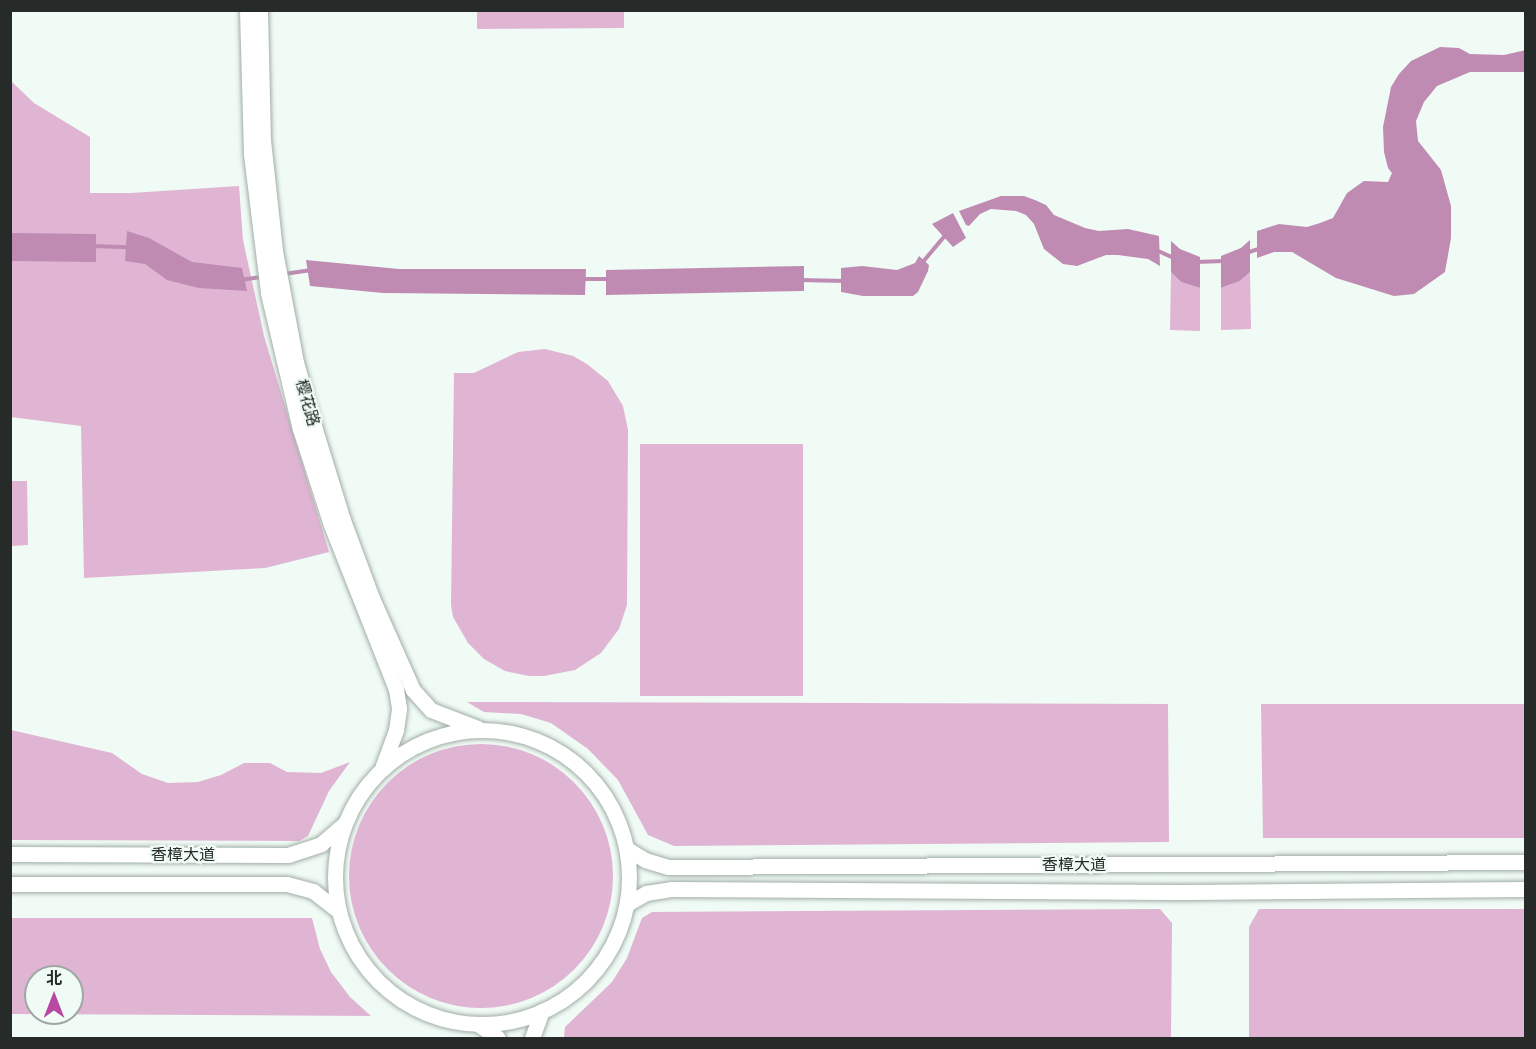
<!DOCTYPE html>
<meta charset="utf-8">
<style>
body{margin:0}
#map{position:relative;width:1536px;height:1049px;overflow:hidden;background:#effbf4;font-family:Rubik,"Noto Sans SC",sans-serif}
div>[style]{position:absolute}
.green>*{inset:0;background:#e0b5d4}
.round{border-radius:50%}
.water>*{inset:0;background:#bf8bb2}
.stream>*{height:4px;margin:-2px;padding:0 2px;transform-origin:2px;border-radius:2px;background:#bf8bb2}
.roads{filter:drop-shadow(0 0 2px #a2ada6) drop-shadow(0 0 2px #a2ada6)}
.minor>*{height:15px;margin:-7.5px;padding:0 7.5px;transform-origin:7.5px;border-radius:7.5px;background:#fff}
.minor>.ring{margin:-7.5px;padding:0;box-sizing:content-box;background:none;border:15px solid #fff;border-radius:50%}
span{translate:-50% -50%;white-space:nowrap;text-align:center;line-height:1.15;-webkit-text-stroke:4.5px #effbf4;paint-order:stroke}
.street-label{font-size:16px;color:#262a28}
.frame{position:absolute;inset:0;border:12px solid #262a28;pointer-events:none}
.north{position:absolute;left:24px;top:965px;width:60px;height:60px;box-sizing:border-box;background:#effbf4;border:2px solid #9fa7a2;border-radius:50%;rotate:0deg;font-size:16px;font-weight:700;line-height:24px;text-align:center;color:#262a28}
.north::after{content:'';display:block;margin:auto;width:21px;height:27px;background:#b948a3;clip-path:polygon(50% 0,100% 100%,50% 72%,0 100%)}
</style>
<div id="map">
<div class="green">
<div style="clip-path:polygon(477px 11px,624px 11px,624px 28px,477px 29px)"></div>
<div style="clip-path:polygon(10px 80px,34px 103px,90px 137px,90px 193px,131px 193px,239px 186px,243px 240px,264px 336px,329px 552px,265px 568px,84px 578px,81px 426px,11px 417px)"></div>
<div style="clip-path:polygon(1171px 272px,1181px 282px,1200px 288px,1200px 331px,1170px 330px)"></div>
<div style="clip-path:polygon(1250px 272px,1251px 329px,1221px 330px,1221px 288px,1240px 281px)"></div>
<div style="clip-path:polygon(545px 349px,573px 356px,587px 364px,608px 381px,623px 406px,628px 430px,627px 605px,619px 629px,601px 653px,575px 670px,544px 676px,529px 676px,505px 671px,484px 659px,468px 643px,453px 617px,451px 605px,454px 373px,474px 373px,518px 352px)"></div>
<div style="clip-path:polygon(640px 444px,803px 444px,803px 696px,640px 696px)"></div>
<div style="clip-path:polygon(11px 481px,27px 481px,28px 545px,11px 546px)"></div>
<div style="clip-path:polygon(467px 702px,1168px 704px,1169px 842px,674px 846px,648px 835px,618px 780px,588px 749px,551px 723px,521px 714px,484px 712px)"></div>
<div style="clip-path:polygon(1261px 704px,1525px 704px,1525px 838px,1263px 838px)"></div>
<div style="clip-path:polygon(11px 730px,112px 753px,142px 774px,168px 783px,198px 782px,221px 775px,244px 763px,270px 763px,287px 772px,321px 773px,350px 762px,329px 791px,308px 836px,299px 841px,11px 840px)"></div>
<div class="round" style="left:349px;top:744px;width:264px;height:264px"></div>
<div style="clip-path:polygon(1160px 909px,1172px 923px,1171px 1037px,564px 1038px,565px 1027px,612px 982px,627px 958px,642px 918px,652px 912px)"></div>
<div style="clip-path:polygon(1259px 909px,1525px 909px,1525px 1037px,1249px 1037px,1249px 927px)"></div>
<div style="clip-path:polygon(evenodd,11px 918px,312px 918px,320px 949px,331px 972px,350px 997px,371px 1016px,11px 1014px,11px 918px,36px 977px,72px 977px,72px 1013px,36px 1013px,36px 977px)"></div>
</div>
<div class="water">
<div style="clip-path:polygon(1440px 47px,1459px 48px,1470px 54px,1504px 55px,1526px 50px,1525px 72px,1470px 72px,1437px 86px,1424px 102px,1416px 121px,1418px 141px,1441px 170px,1451px 206px,1451px 238px,1445px 272px,1414px 294px,1394px 296px,1336px 278px,1292px 252px,1274px 252px,1257px 258px,1257px 231px,1279px 224px,1307px 227px,1320px 223px,1333px 218px,1347px 193px,1364px 181px,1388px 182px,1392px 173px,1388px 168px,1384px 152px,1383px 127px,1391px 87px,1399px 74px,1411px 61px)"></div>
<div style="clip-path:polygon(1001px 196px,1024px 196px,1035px 200px,1046px 205px,1054px 215px,1085px 228px,1099px 231px,1128px 229px,1159px 236px,1160px 266px,1148px 259px,1118px 255px,1106px 255px,1077px 266px,1063px 264px,1044px 249px,1034px 224px,1026px 215px,1016px 211px,991px 209px,980px 214px,969px 226px,966px 225px,959px 211px)"></div>
<div style="clip-path:polygon(953px 213px,966px 238px,953px 247px,932px 224px)"></div>
<div style="clip-path:polygon(127px 231px,149px 238px,192px 262px,242px 268px,247px 291px,199px 288px,167px 280px,145px 264px,125px 261px)"></div>
<div style="clip-path:polygon(11px 233px,96px 234px,96px 262px,11px 261px)"></div>
<div style="clip-path:polygon(1250px 240px,1250px 272px,1240px 281px,1221px 288px,1221px 256px,1241px 248px)"></div>
<div style="clip-path:polygon(1171px 241px,1180px 249px,1200px 257px,1200px 288px,1181px 282px,1171px 272px)"></div>
<div style="clip-path:polygon(919px 256px,929px 265px,928px 271px,918px 292px,913px 296px,863px 296px,841px 292px,841px 268px,862px 266px,897px 270px,915px 263px)"></div>
<div style="clip-path:polygon(306px 260px,399px 269px,586px 269px,585px 295px,383px 293px,310px 286px)"></div>
<div style="clip-path:polygon(804px 266px,804px 291px,606px 295px,606px 270px)"></div>
</div>
<div class="stream">
<div style="left:92px;top:246px;width:38px;rotate:2deg"></div>
<div style="left:1156px;top:250px;width:20px;rotate:24deg"></div>
<div style="left:1246px;top:253px;width:16px;rotate:-18deg"></div>
<div style="left:1196px;top:262px;width:28px;rotate:-2deg"></div>
<div style="left:922px;top:263px;width:38px;rotate:-50deg"></div>
<div style="left:284px;top:274px;width:28px;rotate:-8deg"></div>
<div style="left:583px;top:279px;width:26px"></div>
<div style="left:240px;top:280px;width:22px;rotate:-8deg"></div>
<div style="left:799px;top:280px;width:47px;rotate:1.2deg"></div>
</div>
<div class="roads">
<div class="minor">
<div style="left:247px;top:10px;width:144px;rotate:88.4deg"></div>
<div style="left:251px;top:154px;width:140px;rotate:83deg"></div>
<div style="left:268px;top:293px;width:140px;rotate:76.8deg"></div>
<div style="left:300px;top:429px;width:101px;rotate:72.1deg"></div>
<div style="left:331px;top:525px;width:176px;rotate:68.4deg"></div>
<div style="left:396px;top:689px;width:20px;rotate:81deg"></div>
<div style="left:399px;top:709px;width:21px;rotate:98deg"></div>
<div style="left:396px;top:730px;width:40px;rotate:110.2deg"></div>
<div style="left:260px;top:10px;width:130px;rotate:88.7deg"></div>
<div style="left:263px;top:140px;width:112px;rotate:83.8deg"></div>
<div style="left:275px;top:251px;width:113px;rotate:79.3deg"></div>
<div style="left:296px;top:362px;width:66px;rotate:74.3deg"></div>
<div style="left:314px;top:426px;width:98px;rotate:72.9deg"></div>
<div style="left:343px;top:520px;width:83px;rotate:69.6deg"></div>
<div style="left:372px;top:598px;width:101px;rotate:66deg"></div>
<div style="left:413px;top:690px;width:27px;rotate:48deg"></div>
<div style="left:431px;top:710px;width:50px;rotate:21deg"></div>
<div class="ring" style="left:335px;top:730px;width:279px;height:279px"></div>
<div style="left:627px;top:849px;width:21px;rotate:31deg"></div>
<div style="left:645px;top:860px;width:24px;rotate:17deg"></div>
<div style="left:668px;top:867px;width:858px;rotate:-0.33deg"></div>
<div style="left:10px;top:854px;width:278px;rotate:0.2deg"></div>
<div style="left:288px;top:855px;width:35px;rotate:-18deg"></div>
<div style="left:321px;top:844px;width:30px;rotate:-41deg"></div>
<div style="left:10px;top:884px;width:277px"></div>
<div style="left:287px;top:884px;width:27px;rotate:15deg"></div>
<div style="left:313px;top:891px;width:33px;rotate:38deg"></div>
<div style="left:627px;top:904px;width:22px;rotate:-30deg"></div>
<div style="left:646px;top:893px;width:25px;rotate:-9deg"></div>
<div style="left:671px;top:889px;width:516px;rotate:0.33deg"></div>
<div style="left:1187px;top:892px;width:339px;rotate:-0.5deg"></div>
<div style="left:478px;top:1024px;width:24px;rotate:35deg"></div>
<div style="left:532px;top:1038px;width:29px;rotate:-70deg"></div>
</div>
</div>
<div class="street-label">
<span style="left:307px;top:403px;rotate:74deg">樱花路</span>
<span style="left:183px;top:855px">香樟大道</span>
<span style="left:1074px;top:865px">香樟大道</span>
</div>
<div class="frame"></div>
<div class="north">北</div>
</div>
